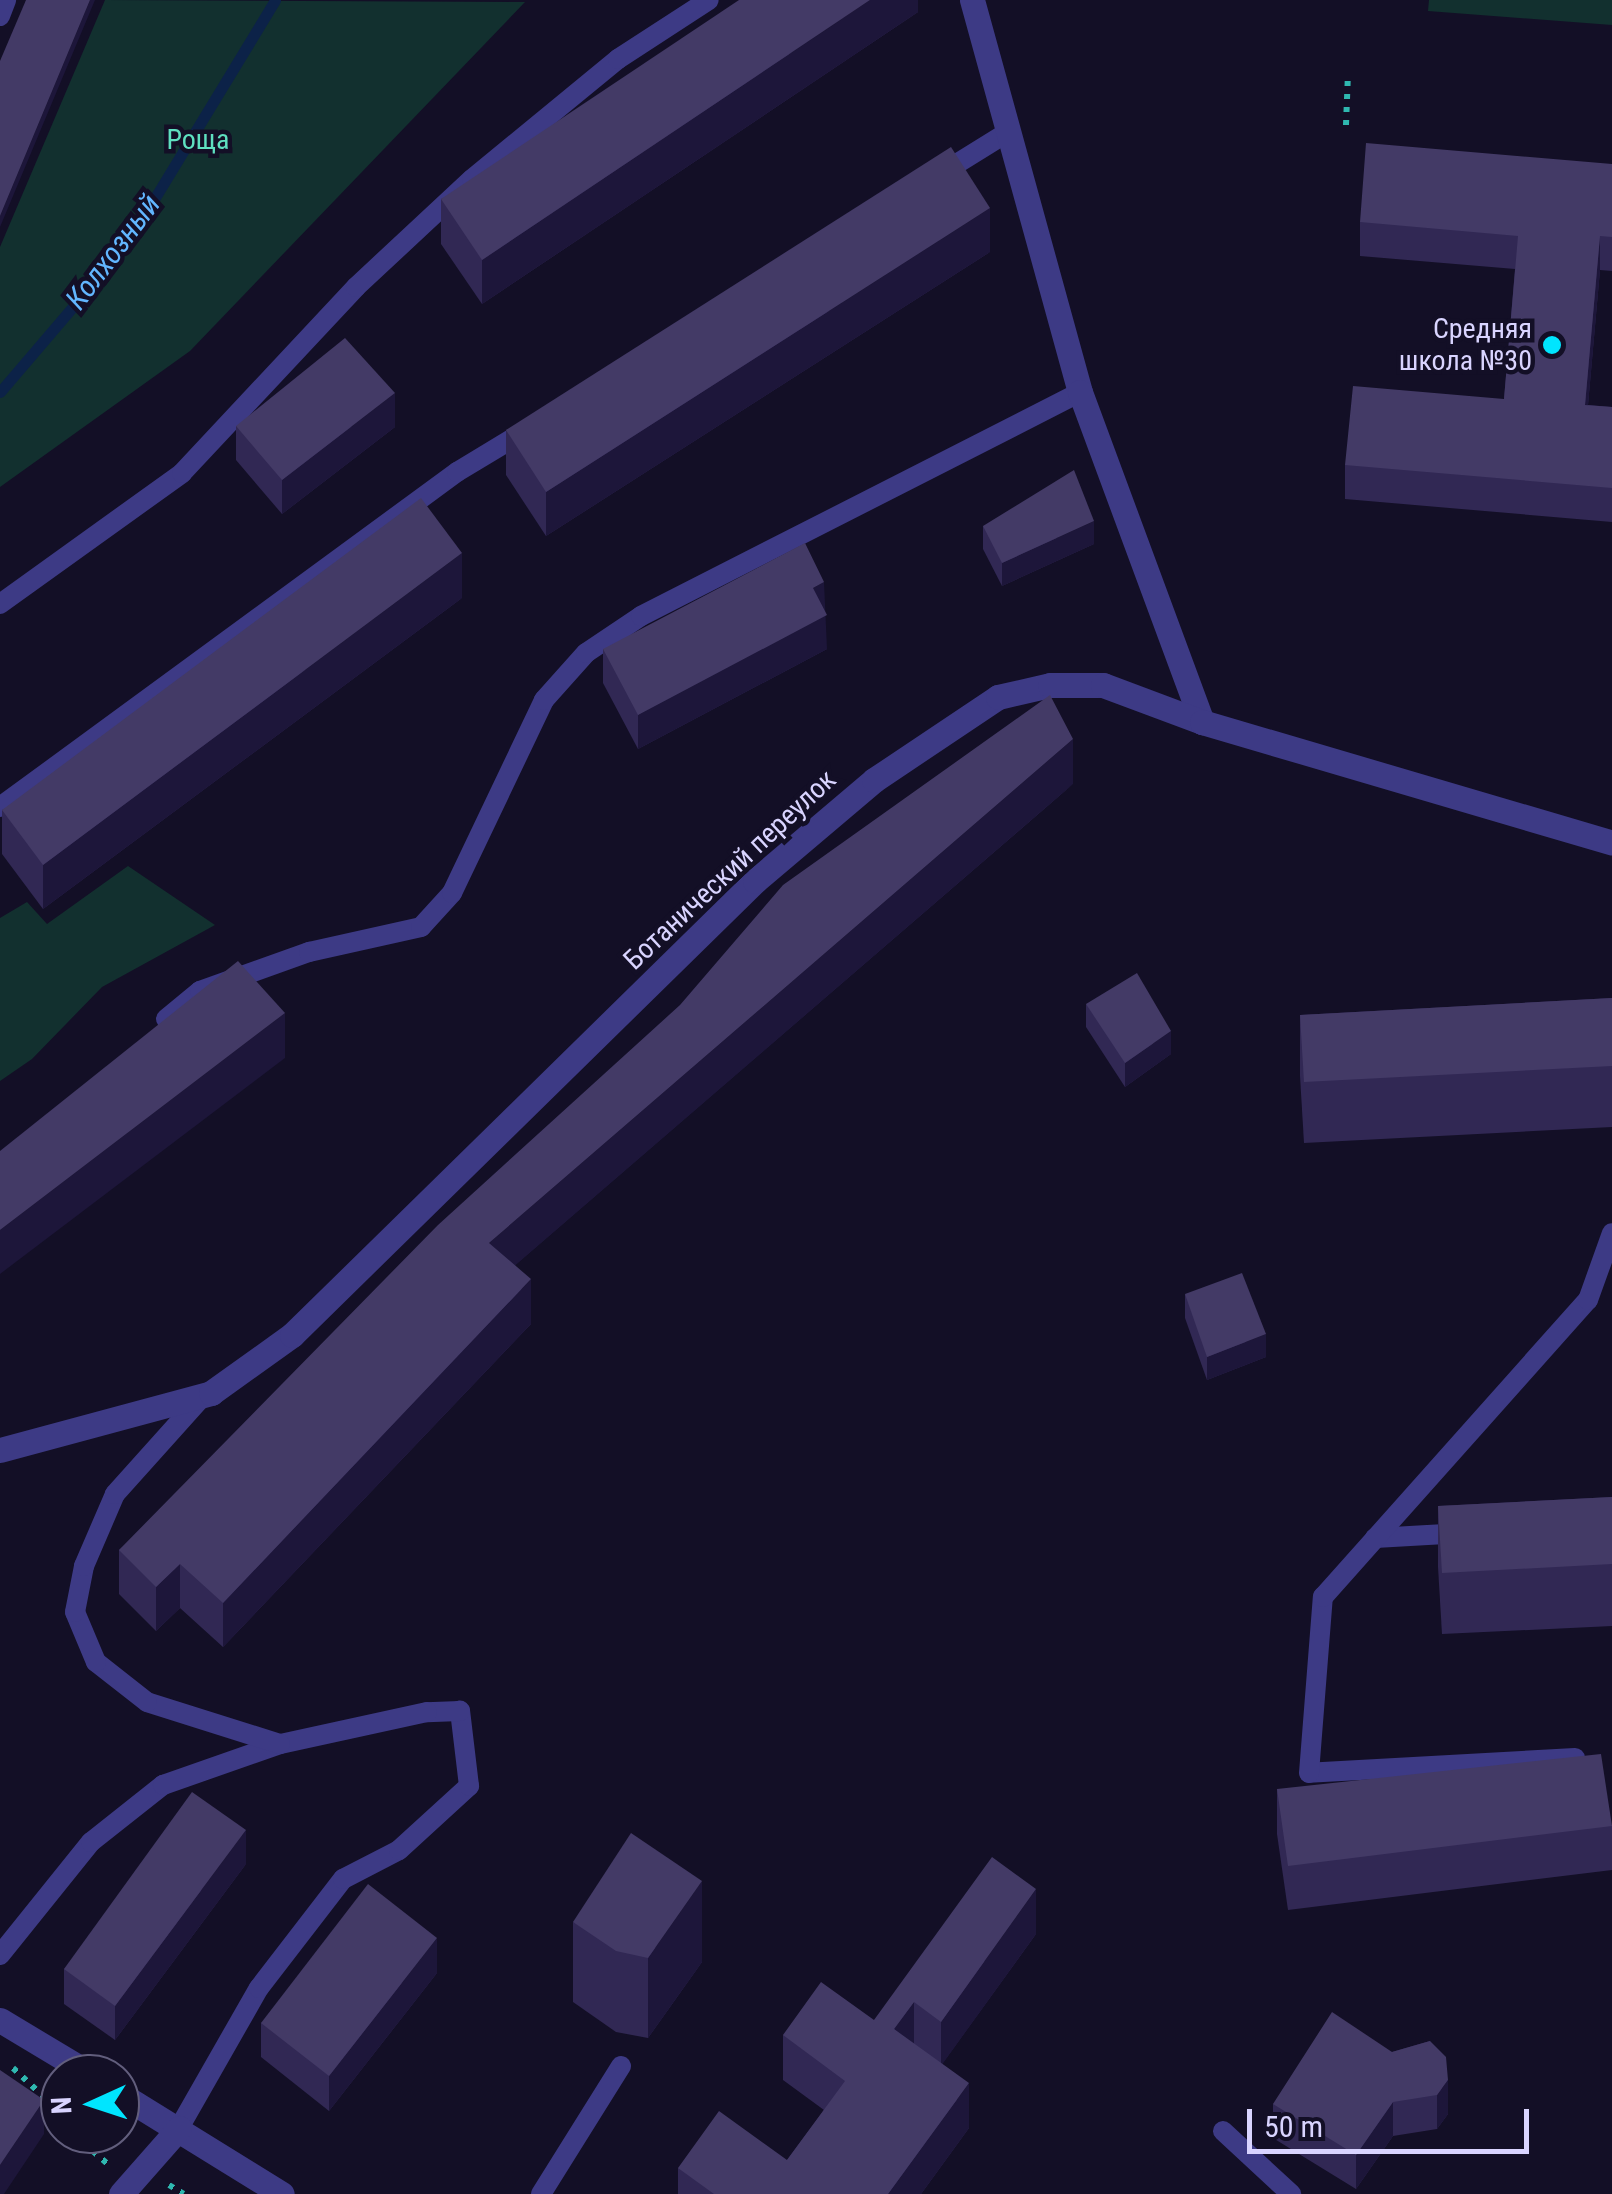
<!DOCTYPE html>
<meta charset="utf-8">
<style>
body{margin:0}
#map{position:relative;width:1612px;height:2194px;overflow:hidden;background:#130f26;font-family:"Roboto Condensed",sans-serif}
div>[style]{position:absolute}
.green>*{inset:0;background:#12302f}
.stream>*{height:11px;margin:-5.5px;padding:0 5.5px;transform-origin:5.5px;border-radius:5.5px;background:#0c2248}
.path>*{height:6px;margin-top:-3px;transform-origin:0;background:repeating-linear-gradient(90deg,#2fb8b0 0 5px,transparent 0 13px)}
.lane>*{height:20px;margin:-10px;padding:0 10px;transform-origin:10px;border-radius:10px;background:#3d3a85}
.street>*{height:25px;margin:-12.5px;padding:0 12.5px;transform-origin:12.5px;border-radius:12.5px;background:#3d3a85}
.wall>*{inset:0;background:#312854}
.shaded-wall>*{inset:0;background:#1d163a}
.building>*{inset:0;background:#433a66}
.dots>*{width:28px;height:28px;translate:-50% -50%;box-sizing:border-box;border:5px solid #130f26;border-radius:50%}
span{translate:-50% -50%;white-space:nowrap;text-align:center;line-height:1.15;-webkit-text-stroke:9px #130f26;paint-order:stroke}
.park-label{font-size:28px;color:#5fe0c0}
.poi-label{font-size:28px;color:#d9d4ff}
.right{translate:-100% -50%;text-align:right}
.street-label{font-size:28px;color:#d9d4ff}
.water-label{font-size:30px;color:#62b6ff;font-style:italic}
.north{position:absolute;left:40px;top:2054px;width:100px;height:100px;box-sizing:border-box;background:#130f26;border:2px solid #625e7d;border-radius:50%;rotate:267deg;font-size:28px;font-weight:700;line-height:40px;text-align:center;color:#d9d4ff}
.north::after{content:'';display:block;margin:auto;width:35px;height:45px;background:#00e5ff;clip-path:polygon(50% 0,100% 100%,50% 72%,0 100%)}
.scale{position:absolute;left:1247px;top:2109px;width:282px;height:45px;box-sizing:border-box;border:5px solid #d9d4ff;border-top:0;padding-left:12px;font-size:30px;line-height:35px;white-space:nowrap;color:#d9d4ff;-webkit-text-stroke:8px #130f26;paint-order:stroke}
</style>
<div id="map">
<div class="green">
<div style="clip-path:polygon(105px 0,525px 2px,190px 351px,0 487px,0 247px)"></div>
<div style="clip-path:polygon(1429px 0,1612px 0,1612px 25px,1428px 11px)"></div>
<div style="clip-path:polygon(128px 866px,215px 925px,102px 987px,32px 1059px,0 1081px,0 918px,27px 902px,47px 924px)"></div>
</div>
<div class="stream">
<div style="left:0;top:392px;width:197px;rotate:-49.5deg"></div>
<div style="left:128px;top:242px;width:283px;rotate:-58.7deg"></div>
</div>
<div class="path">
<div style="left:1346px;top:125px;width:51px;rotate:-87.8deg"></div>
<div style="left:13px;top:2068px;width:64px;rotate:43.1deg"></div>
<div style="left:73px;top:2134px;width:49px;rotate:40.9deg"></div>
<div style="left:169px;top:2185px;width:17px;rotate:31deg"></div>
</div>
<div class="lane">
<div style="left:0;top:16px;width:17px;rotate:-69deg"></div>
<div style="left:937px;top:176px;width:84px;rotate:-31.8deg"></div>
<div style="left:0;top:604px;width:224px;rotate:-35.7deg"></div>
<div style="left:182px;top:473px;width:255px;rotate:-46.9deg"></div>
<div style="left:356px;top:287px;width:158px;rotate:-43deg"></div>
<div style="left:472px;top:179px;width:189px;rotate:-39.4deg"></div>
<div style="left:618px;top:59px;width:108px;rotate:-33deg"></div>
<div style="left:0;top:807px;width:567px;rotate:-36.24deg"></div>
<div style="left:457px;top:472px;width:85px;rotate:-31.1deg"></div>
<div style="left:166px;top:1019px;width:44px;rotate:-39.5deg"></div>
<div style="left:200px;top:991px;width:116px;rotate:-19.7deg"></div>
<div style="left:309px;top:952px;width:115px;rotate:-12.6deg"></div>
<div style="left:421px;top:927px;width:46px;rotate:-47.6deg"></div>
<div style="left:452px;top:893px;width:214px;rotate:-64.5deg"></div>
<div style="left:544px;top:700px;width:63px;rotate:-48.2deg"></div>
<div style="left:586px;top:653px;width:66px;rotate:-33.9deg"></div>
<div style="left:641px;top:616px;width:493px;rotate:-27deg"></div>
<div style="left:1375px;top:1538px;width:88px;rotate:-3.3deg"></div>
<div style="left:1575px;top:1758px;width:266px;rotate:176.8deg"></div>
<div style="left:1309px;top:1773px;width:177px;rotate:-85.5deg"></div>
<div style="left:1323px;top:1597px;width:398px;rotate:-48.3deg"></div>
<div style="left:1588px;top:1300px;width:71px;rotate:-70.3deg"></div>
<div style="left:0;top:1955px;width:145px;rotate:-51.2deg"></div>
<div style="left:91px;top:1842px;width:92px;rotate:-38.4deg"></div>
<div style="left:163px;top:1785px;width:124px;rotate:-19.3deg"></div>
<div style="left:179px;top:2128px;width:161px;rotate:-60.3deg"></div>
<div style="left:259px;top:1988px;width:138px;rotate:-52.4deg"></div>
<div style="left:343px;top:1879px;width:63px;rotate:-27.4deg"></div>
<div style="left:399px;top:1850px;width:95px;rotate:-42.4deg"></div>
<div style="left:469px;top:1786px;width:76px;rotate:-96.8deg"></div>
<div style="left:460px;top:1711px;width:33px;rotate:178deg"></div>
<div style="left:427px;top:1712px;width:150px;rotate:167.7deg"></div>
<div style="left:280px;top:1744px;width:139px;rotate:-162.5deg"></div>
<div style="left:147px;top:1702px;width:65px;rotate:-141.9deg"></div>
<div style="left:96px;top:1662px;width:54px;rotate:-112.8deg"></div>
<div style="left:75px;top:1612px;width:47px;rotate:-78.9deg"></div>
<div style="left:84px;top:1566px;width:78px;rotate:-66.7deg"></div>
<div style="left:115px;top:1494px;width:132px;rotate:-48.1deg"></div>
<div style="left:1223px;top:2131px;width:93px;rotate:42.8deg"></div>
<div style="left:541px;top:2194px;width:151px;rotate:-58deg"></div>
</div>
<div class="street">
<div style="left:972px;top:0;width:407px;rotate:74.6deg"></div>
<div style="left:1080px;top:392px;width:352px;rotate:69.7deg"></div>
<div style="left:0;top:1450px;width:219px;rotate:-15.1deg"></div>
<div style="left:211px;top:1393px;width:100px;rotate:-35.6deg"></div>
<div style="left:292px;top:1335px;width:648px;rotate:-44.44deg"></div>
<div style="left:755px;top:881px;width:156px;rotate:-40.3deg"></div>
<div style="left:874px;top:780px;width:149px;rotate:-33.8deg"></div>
<div style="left:998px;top:697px;width:53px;rotate:-13deg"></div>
<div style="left:1050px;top:685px;width:53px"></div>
<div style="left:1103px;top:685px;width:106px;rotate:20.5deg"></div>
<div style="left:1202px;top:722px;width:427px;rotate:16.4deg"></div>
<div style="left:0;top:2020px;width:105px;rotate:31deg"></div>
<div style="left:120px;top:2094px;width:190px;rotate:31.7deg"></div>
<div style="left:121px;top:2194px;width:88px;rotate:-48.7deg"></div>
</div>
<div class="wall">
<div style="clip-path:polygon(918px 0,918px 12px,482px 304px,441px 244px,441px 199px)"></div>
<div style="clip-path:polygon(1612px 164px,1612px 271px,1600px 270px,1588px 405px,1612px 407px,1612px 522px,1345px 499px,1345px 465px,1504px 399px,1515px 269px,1360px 256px,1360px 222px)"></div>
<div style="clip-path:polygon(990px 252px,546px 536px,506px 475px,506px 430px)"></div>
<div style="clip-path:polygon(236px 426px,395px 427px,282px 514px,236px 460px)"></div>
<div style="clip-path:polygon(983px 526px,1094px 544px,1002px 586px,983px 549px)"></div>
<div style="clip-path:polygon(462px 598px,43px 909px,2px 854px,2px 810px)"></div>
<div style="clip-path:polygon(603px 649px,827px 649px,638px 749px,603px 683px)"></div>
<div style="clip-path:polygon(1073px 784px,515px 1265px,531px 1324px,223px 1647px,180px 1608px,156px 1631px,119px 1594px,119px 1550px)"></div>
<div style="clip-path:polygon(1612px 998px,1612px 1127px,1304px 1143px,1300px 1076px,1300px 1015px)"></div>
<div style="clip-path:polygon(1086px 1004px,1171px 1054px,1125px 1087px,1086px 1027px)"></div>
<div style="clip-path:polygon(1185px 1294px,1266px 1357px,1207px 1380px,1185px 1318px)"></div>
<div style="clip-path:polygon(1612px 1497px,1612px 1626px,1442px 1634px,1438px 1567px,1438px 1506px)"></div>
<div style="clip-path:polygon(1277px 1789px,1612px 1826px,1612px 1870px,1288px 1910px,1277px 1834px)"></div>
<div style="clip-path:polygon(246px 1864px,115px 2040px,64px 2004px,64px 1969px)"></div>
<div style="clip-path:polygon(573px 1922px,702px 1962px,648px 2038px,616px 2032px,573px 2002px)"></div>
<div style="clip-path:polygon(1036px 1934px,942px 2064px,969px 2128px,921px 2194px,678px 2194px,678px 2168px,787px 2160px,824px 2110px,783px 2080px,783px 2035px,874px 2020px)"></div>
<div style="clip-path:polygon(437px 1973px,329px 2111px,261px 2057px,261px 2023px)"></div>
<div style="clip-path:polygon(1430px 2041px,1448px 2114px,1437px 2129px,1393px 2136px,1356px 2189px,1273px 2138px,1273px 2104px,1392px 2052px)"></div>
</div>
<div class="shaded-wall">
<div style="clip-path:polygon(90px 0,95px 0,0 227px,0 216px)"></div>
<div style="clip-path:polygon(870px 0,918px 0,918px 12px,482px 304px,482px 260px)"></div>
<div style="clip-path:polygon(990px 208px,990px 252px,546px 536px,546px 492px)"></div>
<div style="clip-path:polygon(1600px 236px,1600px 270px,1585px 439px,1585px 405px)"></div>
<div style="clip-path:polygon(395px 393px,395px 427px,282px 514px,282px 480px)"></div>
<div style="clip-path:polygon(1094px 521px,1094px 544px,1002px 586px,1002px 563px)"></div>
<div style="clip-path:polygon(462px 553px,462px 598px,43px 909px,43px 865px)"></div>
<div style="clip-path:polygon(824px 582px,827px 649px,638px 749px,638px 715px,813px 588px)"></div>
<div style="clip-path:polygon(1073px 739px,1073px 784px,489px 1288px,489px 1243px)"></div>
<div style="clip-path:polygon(285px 1013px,285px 1058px,0 1274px,0 1230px)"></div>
<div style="clip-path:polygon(1171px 1031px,1171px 1054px,1125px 1087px,1125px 1063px)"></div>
<div style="clip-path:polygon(531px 1279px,531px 1324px,223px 1647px,223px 1603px)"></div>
<div style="clip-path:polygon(1266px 1334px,1266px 1357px,1207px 1380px,1207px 1357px)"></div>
<div style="clip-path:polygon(180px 1564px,180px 1608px,156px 1631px,156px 1587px)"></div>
<div style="clip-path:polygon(246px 1830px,246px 1864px,115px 2040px,115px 2006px)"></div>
<div style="clip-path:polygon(702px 1881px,702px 1962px,648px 2038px,648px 1958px)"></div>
<div style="clip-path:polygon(1036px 1889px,1036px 1934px,941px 2066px,941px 2022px)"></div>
<div style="clip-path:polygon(437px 1938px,437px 1973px,329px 2111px,329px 2076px)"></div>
<div style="clip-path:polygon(914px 2002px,914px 2046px,894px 2029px)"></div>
<div style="clip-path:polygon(1448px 2080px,1448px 2114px,1437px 2129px,1437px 2095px)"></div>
<div style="clip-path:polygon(969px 2083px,969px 2128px,921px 2194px,888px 2194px)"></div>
<div style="clip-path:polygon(44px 2100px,44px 2134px,4px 2194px,0 2194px,0 2165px)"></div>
<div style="clip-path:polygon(1393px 2102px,1393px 2136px,1356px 2189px,1356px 2155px)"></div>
</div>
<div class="building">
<div style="clip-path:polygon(26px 0,90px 0,0 216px,0 61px)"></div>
<div style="clip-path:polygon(739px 0,870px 0,482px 260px,441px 199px)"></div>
<div style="clip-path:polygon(1366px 143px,1612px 164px,1612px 237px,1600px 236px,1585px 405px,1612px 407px,1612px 488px,1345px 465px,1353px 386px,1504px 399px,1518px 236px,1360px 222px)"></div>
<div style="clip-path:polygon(951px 147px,990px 208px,546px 492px,506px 430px)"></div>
<div style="clip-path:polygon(345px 338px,395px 393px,282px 480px,236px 426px)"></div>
<div style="clip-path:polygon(1074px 470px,1094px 521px,1002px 563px,983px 526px)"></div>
<div style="clip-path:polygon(421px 498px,462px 553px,43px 865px,2px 810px)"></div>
<div style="clip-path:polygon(805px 543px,824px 582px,813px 588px,827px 615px,638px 715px,603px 649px)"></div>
<div style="clip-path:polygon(1050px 695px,1073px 739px,489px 1243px,531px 1279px,223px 1603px,180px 1564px,156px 1587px,119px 1550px,438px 1225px,680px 1005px,783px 885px)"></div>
<div style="clip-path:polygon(238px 961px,285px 1013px,0 1230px,0 1151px)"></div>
<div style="clip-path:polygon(1137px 973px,1171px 1031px,1125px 1063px,1086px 1004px)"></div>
<div style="clip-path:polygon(1612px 998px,1612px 1066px,1304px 1082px,1300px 1015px)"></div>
<div style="clip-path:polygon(1242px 1273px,1266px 1334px,1207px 1357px,1185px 1294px)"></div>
<div style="clip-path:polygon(1612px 1497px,1612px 1564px,1442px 1573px,1438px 1506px)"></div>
<div style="clip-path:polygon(1601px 1754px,1612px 1826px,1288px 1866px,1277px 1789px)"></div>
<div style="clip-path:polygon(192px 1792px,246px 1830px,115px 2006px,64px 1969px)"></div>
<div style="clip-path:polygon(631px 1833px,702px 1881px,648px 1958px,616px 1951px,573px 1922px)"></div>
<div style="clip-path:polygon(992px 1857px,1036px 1889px,941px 2022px,914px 2002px,894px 2029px,969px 2083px,888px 2194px,714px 2194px,678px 2168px,719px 2111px,787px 2160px,845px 2081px,783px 2035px,821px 1982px,874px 2020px)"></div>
<div style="clip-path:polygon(368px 1884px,437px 1938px,329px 2076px,261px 2023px)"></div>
<div style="clip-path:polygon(1332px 2012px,1392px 2052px,1430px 2041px,1446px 2057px,1448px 2080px,1437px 2095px,1393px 2102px,1356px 2155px,1273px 2104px)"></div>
<div style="clip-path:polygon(0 2070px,44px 2100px,0 2165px)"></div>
</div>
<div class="dots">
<div style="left:1552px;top:345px;background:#00e5ff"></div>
</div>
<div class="park-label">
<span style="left:198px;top:140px">Роща</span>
</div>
<div class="poi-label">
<span class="right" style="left:1532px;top:345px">Средняя<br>школа №30</span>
</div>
<div class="street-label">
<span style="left:730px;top:870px;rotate:-43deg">Ботанический переулок</span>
</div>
<div class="water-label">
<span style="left:113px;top:252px;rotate:-53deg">Колхозный</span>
</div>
<div class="north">N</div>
<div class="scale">50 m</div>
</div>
